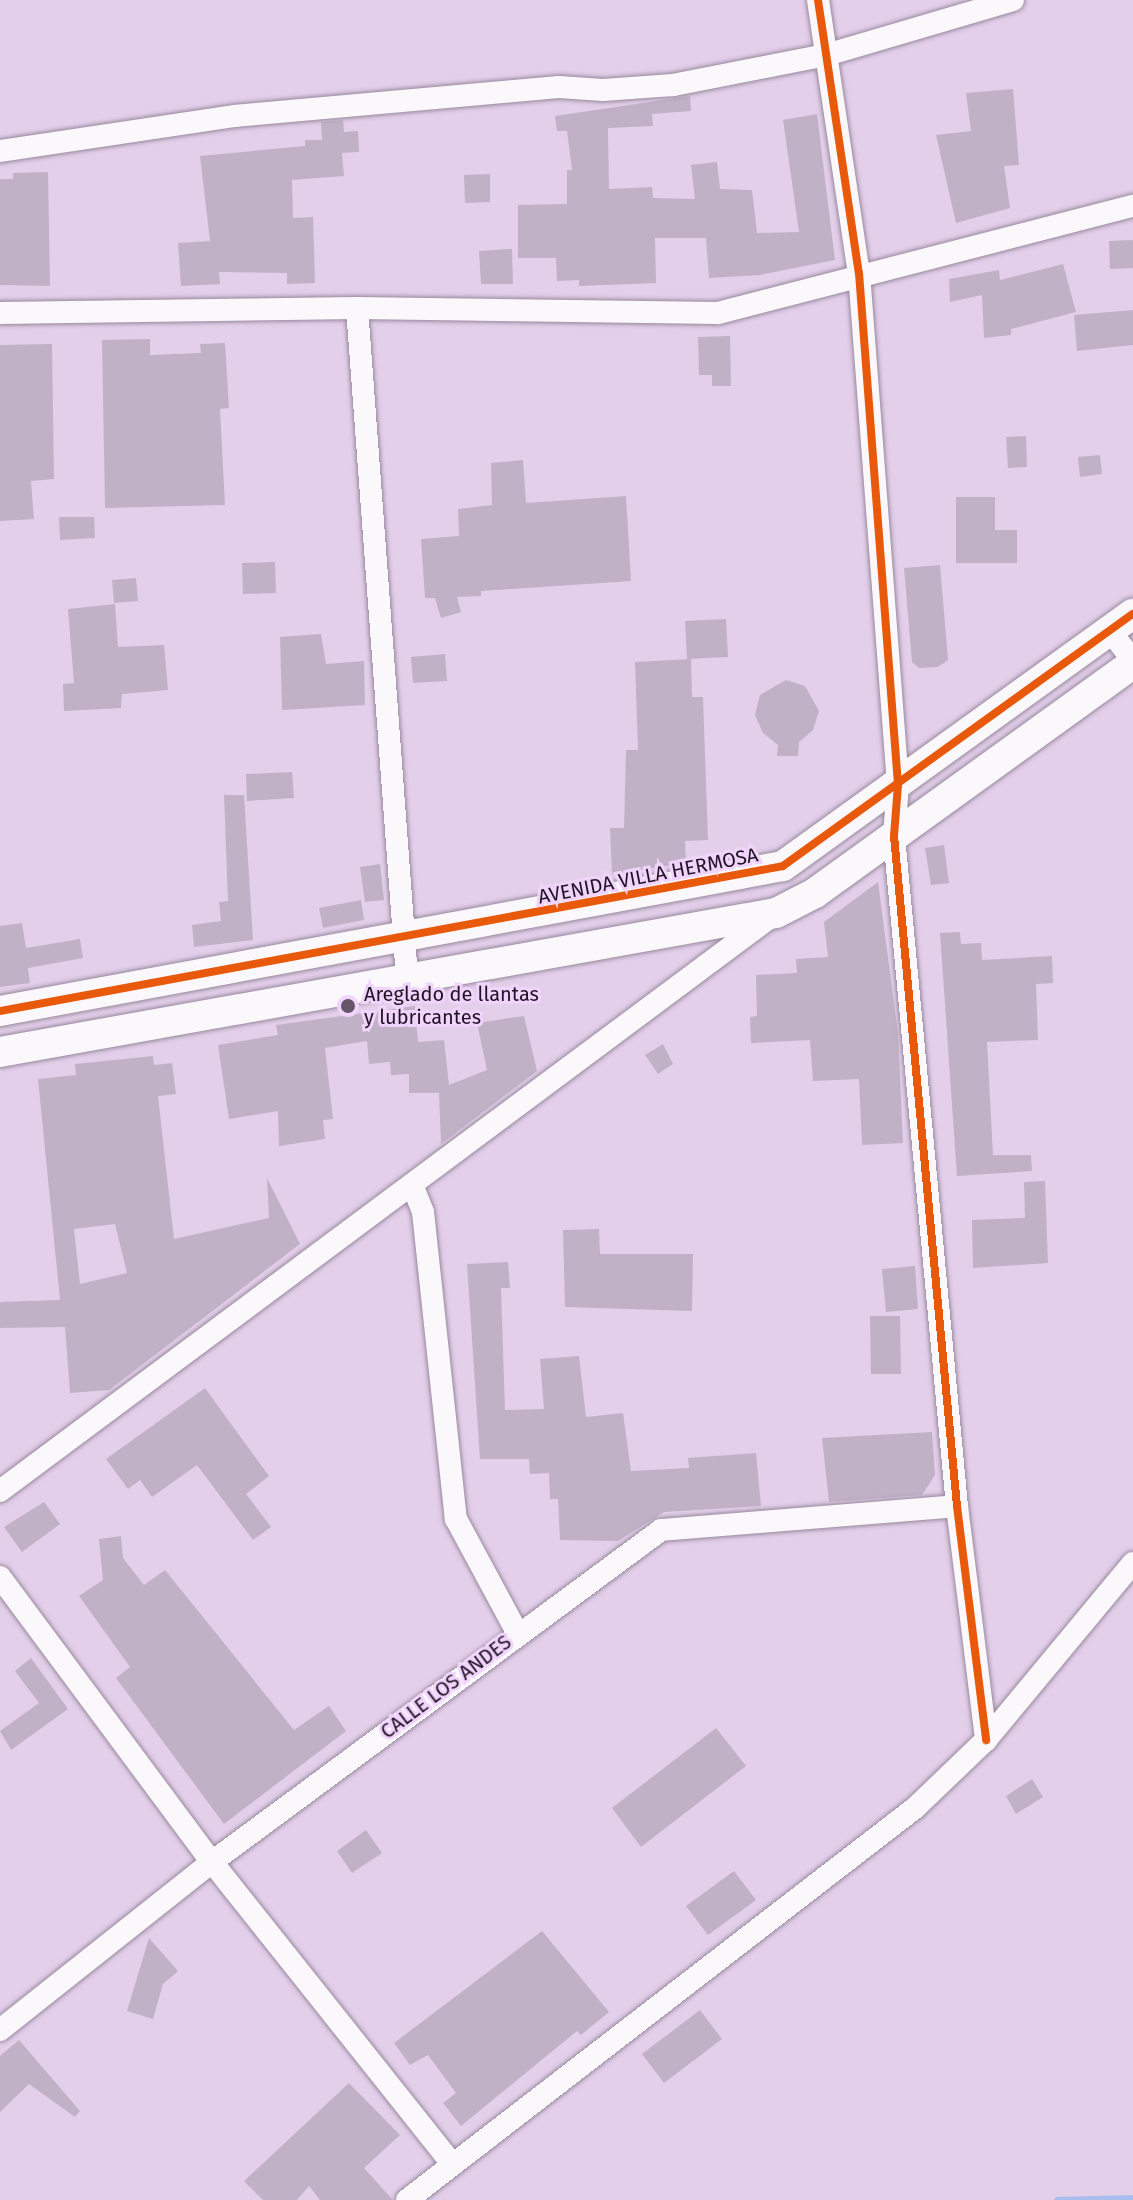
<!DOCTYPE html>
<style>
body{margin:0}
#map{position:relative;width:1133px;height:2200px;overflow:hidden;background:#e3cfea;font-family:"Fira Sans",sans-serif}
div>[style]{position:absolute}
.stream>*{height:7px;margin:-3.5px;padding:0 3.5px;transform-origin:3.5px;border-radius:3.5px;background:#a9beec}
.building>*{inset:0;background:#c1b1c7}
.roads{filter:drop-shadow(0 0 2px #98899d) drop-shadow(0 0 2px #98899d)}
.street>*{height:22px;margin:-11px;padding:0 11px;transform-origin:11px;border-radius:11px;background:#fbf8fc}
.secondary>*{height:30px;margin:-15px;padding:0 15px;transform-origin:15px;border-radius:15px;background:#fbf8fc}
.cycleway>*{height:8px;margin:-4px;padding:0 4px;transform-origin:4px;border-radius:4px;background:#e8590c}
.dots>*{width:22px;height:22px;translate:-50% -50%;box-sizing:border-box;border:4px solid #f1d4fc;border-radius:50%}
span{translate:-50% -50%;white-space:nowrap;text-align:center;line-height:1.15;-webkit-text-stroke:6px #f1d4fc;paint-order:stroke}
.street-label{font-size:20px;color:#201324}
.poi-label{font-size:20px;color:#201324}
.left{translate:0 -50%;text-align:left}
</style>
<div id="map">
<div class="stream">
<div style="left:1057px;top:2200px;width:76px;rotate:-1.5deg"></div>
</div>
<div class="building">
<div style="clip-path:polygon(1013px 89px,1019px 165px,1004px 166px,1010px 208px,956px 223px,936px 135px,971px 131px,966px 93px)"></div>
<div style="clip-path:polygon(690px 96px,691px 111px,652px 114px,653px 126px,608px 128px,609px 189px,652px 187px,653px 198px,695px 199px,691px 165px,717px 162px,720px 189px,752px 190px,757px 233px,799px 232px,783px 120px,817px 114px,835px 260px,760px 275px,709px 278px,706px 238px,655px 238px,656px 283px,579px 286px,579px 280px,557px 281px,556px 258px,518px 258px,518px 205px,567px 204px,567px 170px,572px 170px,567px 131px,557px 131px,555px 116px)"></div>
<div style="clip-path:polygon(343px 120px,344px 132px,358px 131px,359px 152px,342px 153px,344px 176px,292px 180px,293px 218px,313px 217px,315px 283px,287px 284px,287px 273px,219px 272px,220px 284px,181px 286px,178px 243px,210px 241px,200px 156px,305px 146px,305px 140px,322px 140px,321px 122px)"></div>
<div style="clip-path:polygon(48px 172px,50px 286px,0 285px,0 179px,13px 179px,13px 173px)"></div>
<div style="clip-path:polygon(490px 174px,490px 202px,465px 203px,464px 175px)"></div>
<div style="clip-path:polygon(1133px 240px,1133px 268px,1110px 269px,1109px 241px)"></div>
<div style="clip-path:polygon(512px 249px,513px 284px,481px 284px,479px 251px)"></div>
<div style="clip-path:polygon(1063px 264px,1076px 312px,1011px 329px,1011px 335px,984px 338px,982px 295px,950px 302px,949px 279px,999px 270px,1000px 280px)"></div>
<div style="clip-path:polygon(1133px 310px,1133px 345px,1077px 351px,1074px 315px)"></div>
<div style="clip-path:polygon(730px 336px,731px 386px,712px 386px,712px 375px,699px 375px,698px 337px)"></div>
<div style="clip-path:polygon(150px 339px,150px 355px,201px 353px,200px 344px,225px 343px,229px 408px,220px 409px,225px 505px,105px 508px,102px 340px)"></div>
<div style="clip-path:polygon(52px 344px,54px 479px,31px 481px,34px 519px,0 521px,0 345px)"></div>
<div style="clip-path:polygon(1026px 436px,1027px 467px,1008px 468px,1006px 437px)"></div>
<div style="clip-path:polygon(1100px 455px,1102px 474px,1080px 477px,1078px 457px)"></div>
<div style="clip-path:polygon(523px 460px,526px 503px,626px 496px,631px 581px,481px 591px,481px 596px,457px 597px,461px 612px,441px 618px,435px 598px,425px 598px,421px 539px,459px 536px,458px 509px,492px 505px,491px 463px)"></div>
<div style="clip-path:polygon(956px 497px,995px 497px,995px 530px,1017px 530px,1017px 563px,956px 563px)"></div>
<div style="clip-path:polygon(59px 517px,94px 517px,95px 538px,60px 540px)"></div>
<div style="clip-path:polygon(275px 562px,276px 593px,243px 594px,242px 563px)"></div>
<div style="clip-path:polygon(940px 565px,948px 660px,938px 667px,919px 668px,912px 662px,904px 568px)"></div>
<div style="clip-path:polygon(136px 578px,138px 601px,114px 603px,112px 580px)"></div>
<div style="clip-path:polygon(115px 604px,118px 647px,164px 645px,168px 690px,122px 694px,121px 708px,64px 711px,63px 684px,74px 683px,68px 609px)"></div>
<div style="clip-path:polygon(726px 619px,728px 657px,687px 659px,685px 621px)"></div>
<div style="clip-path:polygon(321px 634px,326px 664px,364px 661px,365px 705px,282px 710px,280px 637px)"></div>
<div style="clip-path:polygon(445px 654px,447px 681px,413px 683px,411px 657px)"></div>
<div style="clip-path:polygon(691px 659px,692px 697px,703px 697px,708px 840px,685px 841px,686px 863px,612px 874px,610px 828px,624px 828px,626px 750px,638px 750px,635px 662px)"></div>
<div style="clip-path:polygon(786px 680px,805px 686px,819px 711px,813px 730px,799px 742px,798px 756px,777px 756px,778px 745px,763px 733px,755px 715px,760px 695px)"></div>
<div style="clip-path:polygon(292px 772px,294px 798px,247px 801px,246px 774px)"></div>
<div style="clip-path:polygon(224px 795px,244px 795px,253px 940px,194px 947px,192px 925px,221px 921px,219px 902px,228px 901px)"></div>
<div style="clip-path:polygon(944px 845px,949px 883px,931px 885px,925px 848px)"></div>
<div style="clip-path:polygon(380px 864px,384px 900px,365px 902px,360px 867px)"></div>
<div style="clip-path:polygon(878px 882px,898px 1033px,903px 1143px,862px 1145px,859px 1079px,813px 1081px,810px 1040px,751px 1043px,750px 1017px,757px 1016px,756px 975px,797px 973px,796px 959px,828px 957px,824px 922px)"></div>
<div style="clip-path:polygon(361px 900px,364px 920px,323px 928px,319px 908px)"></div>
<div style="clip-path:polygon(22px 923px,26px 948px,80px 939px,83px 958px,28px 968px,30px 983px,0 987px,0 926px)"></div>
<div style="clip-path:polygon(960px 932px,961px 944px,981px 943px,982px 960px,1052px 956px,1053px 983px,1036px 984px,1038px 1040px,987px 1042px,993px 1155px,1031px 1155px,1032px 1171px,957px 1176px,940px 933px)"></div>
<div style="clip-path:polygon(415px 1006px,418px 1042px,444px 1040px,449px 1085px,487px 1070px,477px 1023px,490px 1021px,524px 1016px,537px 1071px,441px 1144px,439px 1093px,409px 1093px,409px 1074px,391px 1075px,390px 1062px,369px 1064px,367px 1041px,325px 1048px,333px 1119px,323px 1120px,325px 1139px,279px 1146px,278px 1111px,229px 1119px,218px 1045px,278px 1035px,276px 1025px)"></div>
<div style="clip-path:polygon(663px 1044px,673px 1064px,658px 1074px,645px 1055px)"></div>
<div style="clip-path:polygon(evenodd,153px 1056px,154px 1065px,172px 1063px,176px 1094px,158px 1096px,174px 1239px,269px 1218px,267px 1178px,300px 1244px,109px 1390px,70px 1393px,65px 1327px,0 1328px,0 1302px,60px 1300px,38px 1079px,76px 1075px,75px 1064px,153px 1056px,115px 1224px,127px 1273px,80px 1284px,74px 1229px,115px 1224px)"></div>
<div style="clip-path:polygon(1045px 1181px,1048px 1263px,973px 1268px,972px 1220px,1025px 1218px,1024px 1182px)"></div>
<div style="clip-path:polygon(599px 1229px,600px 1254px,693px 1254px,692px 1311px,565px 1307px,563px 1230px)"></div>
<div style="clip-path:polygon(508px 1262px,510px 1288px,501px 1288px,505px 1410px,544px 1409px,540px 1359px,579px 1356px,586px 1417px,623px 1413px,631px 1471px,689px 1468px,688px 1458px,756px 1453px,761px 1506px,664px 1512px,618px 1541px,560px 1540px,558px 1499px,550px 1499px,549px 1473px,530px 1474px,529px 1459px,480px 1459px,467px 1264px)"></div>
<div style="clip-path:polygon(915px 1266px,918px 1309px,886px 1312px,882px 1269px)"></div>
<div style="clip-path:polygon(870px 1316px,900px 1316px,901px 1374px,871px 1374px)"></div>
<div style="clip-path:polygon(205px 1388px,269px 1476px,246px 1494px,271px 1527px,253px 1540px,197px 1465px,152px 1497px,140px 1480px,128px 1489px,106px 1459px)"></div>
<div style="clip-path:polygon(932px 1432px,935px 1475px,922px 1495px,829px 1502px,822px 1438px)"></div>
<div style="clip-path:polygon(44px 1502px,60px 1524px,22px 1552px,4px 1527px)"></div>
<div style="clip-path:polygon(121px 1536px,123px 1558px,144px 1585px,165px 1570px,294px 1730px,329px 1706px,346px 1731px,224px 1824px,116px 1678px,130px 1667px,79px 1596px,103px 1580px,99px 1539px)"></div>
<div style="clip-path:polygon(31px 1658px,68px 1709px,11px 1750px,0 1731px,39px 1703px,15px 1671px)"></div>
<div style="clip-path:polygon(716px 1728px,746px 1766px,641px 1847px,612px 1808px)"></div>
<div style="clip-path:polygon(1032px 1779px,1043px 1797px,1016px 1814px,1006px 1796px)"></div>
<div style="clip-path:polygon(366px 1830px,382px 1853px,352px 1873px,337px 1851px)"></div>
<div style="clip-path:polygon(734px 1871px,756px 1900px,708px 1935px,686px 1906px)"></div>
<div style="clip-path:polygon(542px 1931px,609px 2012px,581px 2035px,577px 2031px,461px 2126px,443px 2103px,456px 2093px,428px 2055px,410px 2065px,394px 2043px)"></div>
<div style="clip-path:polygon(149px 1938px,178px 1971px,163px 1984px,153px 2019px,127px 2011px)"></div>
<div style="clip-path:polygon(700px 2010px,722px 2039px,664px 2083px,642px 2054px)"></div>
<div style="clip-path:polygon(19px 2040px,80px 2111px,75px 2117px,29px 2084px,0 2112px,0 2056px)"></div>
<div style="clip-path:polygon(349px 2083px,400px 2135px,364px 2168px,393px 2200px,320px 2200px,309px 2186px,297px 2200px,263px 2200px,244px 2181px)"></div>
</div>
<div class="roads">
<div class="street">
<div style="left:818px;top:0;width:276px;rotate:81.5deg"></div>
<div style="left:859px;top:273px;width:513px;rotate:85.64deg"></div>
<div style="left:898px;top:785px;width:51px;rotate:94.5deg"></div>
<div style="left:894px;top:836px;width:673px;rotate:84.63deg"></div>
<div style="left:957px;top:1506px;width:236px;rotate:82.9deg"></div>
<div style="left:0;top:151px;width:237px;rotate:-8.5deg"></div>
<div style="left:234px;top:116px;width:326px;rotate:-5.1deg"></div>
<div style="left:559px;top:87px;width:44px;rotate:3.9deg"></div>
<div style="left:603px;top:90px;width:70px;rotate:-4.1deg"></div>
<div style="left:673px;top:85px;width:156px;rotate:-11.1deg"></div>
<div style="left:826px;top:55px;width:195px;rotate:-16.4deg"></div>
<div style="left:357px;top:308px;width:672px;rotate:85.73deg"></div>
<div style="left:0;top:313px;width:357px;rotate:-0.8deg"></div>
<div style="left:357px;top:308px;width:361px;rotate:0.8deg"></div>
<div style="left:718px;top:313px;width:429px;rotate:-14.5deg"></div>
<div style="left:1110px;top:631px;width:37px;rotate:52deg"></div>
<div style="left:413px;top:1187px;width:27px;rotate:68deg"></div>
<div style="left:423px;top:1212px;width:309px;rotate:83.9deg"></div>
<div style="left:456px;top:1519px;width:131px;rotate:61.7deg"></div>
<div style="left:0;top:1491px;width:963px;rotate:-36.68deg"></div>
<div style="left:0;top:1577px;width:355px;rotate:53.4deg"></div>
<div style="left:212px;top:1862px;width:384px;rotate:51.5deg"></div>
<div style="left:0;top:2030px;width:270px;rotate:-38.4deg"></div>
<div style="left:212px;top:1862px;width:558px;rotate:-36.48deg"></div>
<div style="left:661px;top:1530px;width:297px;rotate:-4.6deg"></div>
<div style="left:407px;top:2200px;width:642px;rotate:-37.66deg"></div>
<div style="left:915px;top:1808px;width:98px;rotate:-43.8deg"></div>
<div style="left:986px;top:1740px;width:230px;rotate:-50.3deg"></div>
</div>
<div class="secondary">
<div style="left:0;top:1011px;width:796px;rotate:-10.49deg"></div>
<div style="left:783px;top:866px;width:431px;rotate:-35.8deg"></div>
<div style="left:0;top:1052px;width:788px;rotate:-10.16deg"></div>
<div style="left:776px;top:913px;width:44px;rotate:-27.1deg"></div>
<div style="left:815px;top:893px;width:392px;rotate:-35.8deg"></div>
</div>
</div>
<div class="cycleway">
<div style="left:818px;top:0;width:276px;rotate:81.5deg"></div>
<div style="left:859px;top:273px;width:513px;rotate:85.64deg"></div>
<div style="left:898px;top:785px;width:51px;rotate:94.5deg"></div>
<div style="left:894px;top:836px;width:673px;rotate:84.63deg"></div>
<div style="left:957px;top:1506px;width:236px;rotate:82.9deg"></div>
<div style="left:0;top:1011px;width:796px;rotate:-10.49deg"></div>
<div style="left:783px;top:866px;width:431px;rotate:-35.8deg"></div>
</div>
<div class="dots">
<div style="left:348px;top:1006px;background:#645569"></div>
</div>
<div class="street-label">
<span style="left:648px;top:876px;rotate:-11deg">AVENIDA VILLA HERMOSA</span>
<span style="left:446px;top:1687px;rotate:-37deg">CALLE LOS ANDES</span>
</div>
<div class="poi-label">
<span class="left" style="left:364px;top:1006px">Areglado de llantas<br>y lubricantes</span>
</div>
</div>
